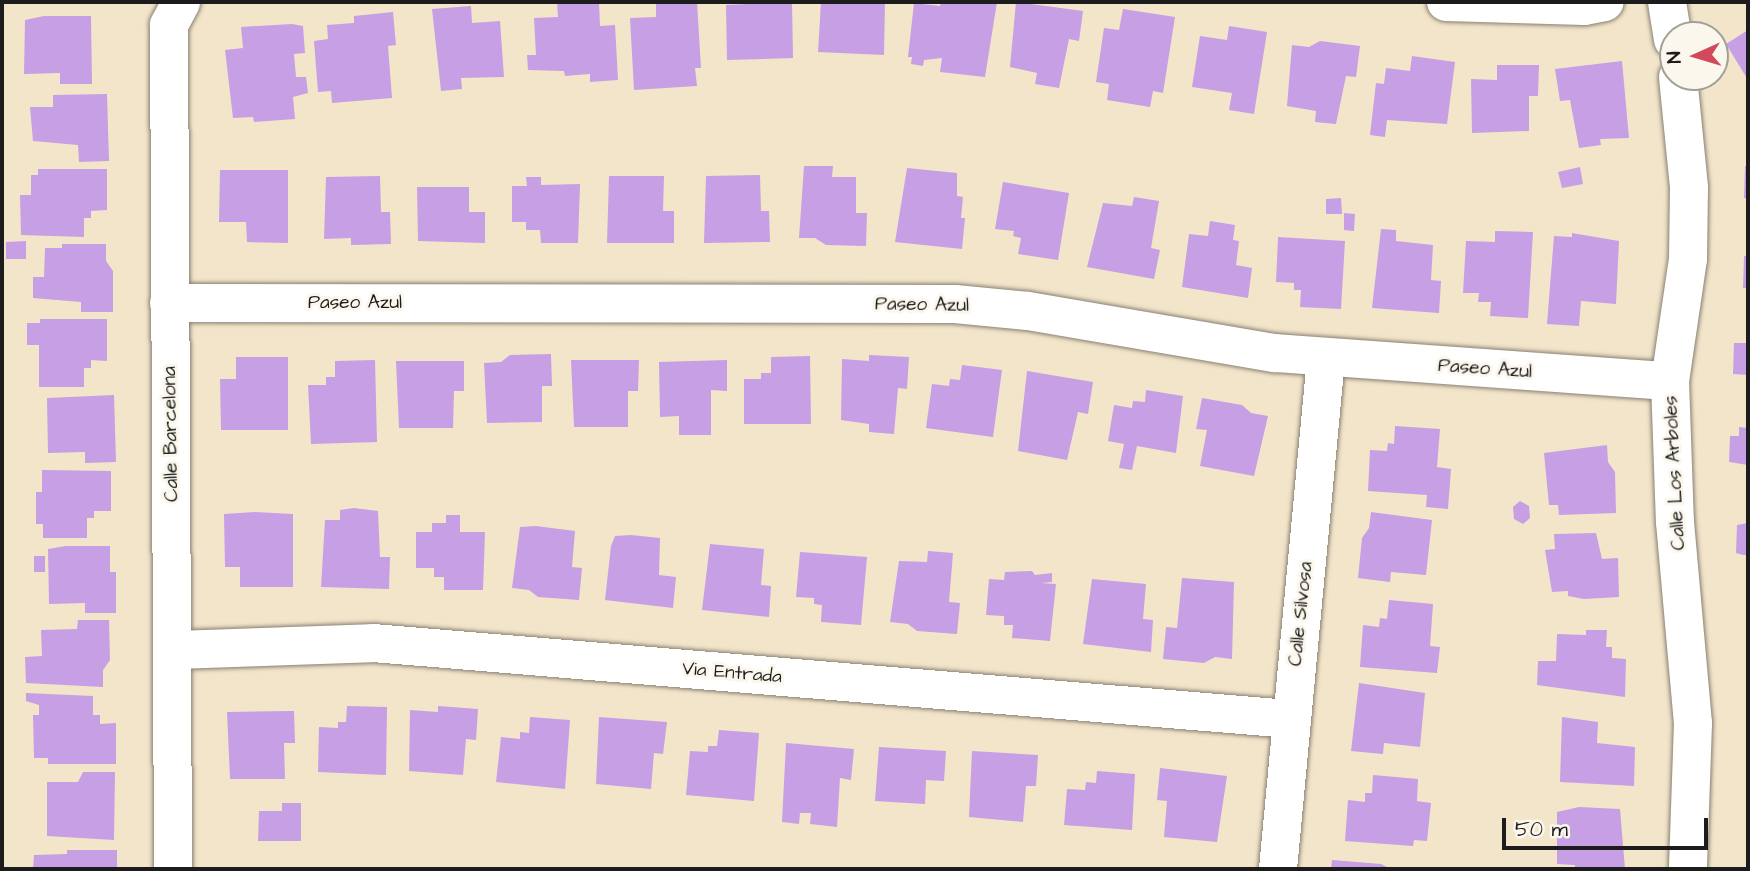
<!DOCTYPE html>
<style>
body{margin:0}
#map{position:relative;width:1750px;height:871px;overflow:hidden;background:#f3e5ca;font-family:"Architects Daughter",sans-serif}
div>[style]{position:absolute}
.building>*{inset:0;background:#c69fe5}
.roads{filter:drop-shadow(0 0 2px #888073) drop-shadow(0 0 2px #888073)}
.minor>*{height:38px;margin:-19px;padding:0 19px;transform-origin:19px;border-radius:19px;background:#fff}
span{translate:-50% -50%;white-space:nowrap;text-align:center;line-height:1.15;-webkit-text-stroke:6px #fbf7ec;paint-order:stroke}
.street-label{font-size:19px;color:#1c1c1c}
.frame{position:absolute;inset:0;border:4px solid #1c1c1c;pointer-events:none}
.north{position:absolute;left:1659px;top:21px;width:70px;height:70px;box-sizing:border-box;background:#fbf7ec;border:2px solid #a29f99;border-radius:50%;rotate:266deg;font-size:19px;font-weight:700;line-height:28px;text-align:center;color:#1c1c1c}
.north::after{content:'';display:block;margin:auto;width:24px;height:32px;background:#d1495b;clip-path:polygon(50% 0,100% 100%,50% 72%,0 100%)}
.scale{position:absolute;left:1502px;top:818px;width:206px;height:32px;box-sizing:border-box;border:4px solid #1c1c1c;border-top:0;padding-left:9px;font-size:21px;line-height:24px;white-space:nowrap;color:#1c1c1c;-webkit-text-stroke:5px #fbf7ec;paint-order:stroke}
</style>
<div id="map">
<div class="building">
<div style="clip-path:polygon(557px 2px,599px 2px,600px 26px,615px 25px,618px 80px,590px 82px,590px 74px,565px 76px,564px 71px,528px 70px,527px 55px,536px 55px,534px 18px,558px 17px)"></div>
<div style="clip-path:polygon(656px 2px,697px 2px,701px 68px,695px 68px,697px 86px,634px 90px,630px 18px,656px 17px)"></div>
<div style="clip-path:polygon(792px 2px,793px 58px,727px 60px,726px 5px)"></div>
<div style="clip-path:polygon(821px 2px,885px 2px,884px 55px,818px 52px)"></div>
<div style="clip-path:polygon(941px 2px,997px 2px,985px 77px,940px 72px,942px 58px,924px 60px,923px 66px,911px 64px,912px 57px,908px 57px,914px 3px,940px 6px)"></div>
<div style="clip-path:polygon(1016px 2px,1083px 11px,1079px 41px,1069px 39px,1059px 88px,1035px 84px,1037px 73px,1010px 67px)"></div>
<div style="clip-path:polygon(471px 6px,472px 23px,500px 21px,504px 77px,461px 78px,462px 89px,441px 91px,432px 9px)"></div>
<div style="clip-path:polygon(1123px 9px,1175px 17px,1163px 93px,1153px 91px,1150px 107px,1107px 100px,1109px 84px,1096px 82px,1104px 28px,1119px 30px)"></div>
<div style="clip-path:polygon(393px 12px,396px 45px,388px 46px,392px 98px,332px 103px,331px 91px,318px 92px,314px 41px,328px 39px,327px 25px,354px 23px,354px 16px)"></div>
<div style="clip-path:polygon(44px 16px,91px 16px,92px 84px,60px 84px,60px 73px,24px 74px,25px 20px)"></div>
<div style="clip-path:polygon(292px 24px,303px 26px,305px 53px,294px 54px,296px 77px,306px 77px,308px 93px,293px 97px,295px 119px,254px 122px,253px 117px,233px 118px,225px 50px,243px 48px,241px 27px)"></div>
<div style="clip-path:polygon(1229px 26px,1267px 32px,1254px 114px,1229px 110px,1232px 93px,1192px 87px,1200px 36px,1227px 40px)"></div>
<div style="clip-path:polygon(1748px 30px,1748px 80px,1726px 44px)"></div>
<div style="clip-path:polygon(1320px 41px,1360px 46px,1356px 77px,1346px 76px,1336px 124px,1315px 122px,1316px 111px,1287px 106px,1292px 45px,1309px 47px)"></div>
<div style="clip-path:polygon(1412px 56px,1455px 62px,1447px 124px,1387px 120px,1385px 137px,1370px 135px,1376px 83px,1384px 84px,1386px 68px,1410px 71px)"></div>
<div style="clip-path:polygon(1622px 61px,1629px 138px,1600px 139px,1601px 145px,1579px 148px,1570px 100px,1560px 101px,1555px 69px)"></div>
<div style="clip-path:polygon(1497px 65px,1539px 65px,1538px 96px,1529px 96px,1529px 131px,1472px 133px,1471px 79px,1497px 80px)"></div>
<div style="clip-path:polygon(107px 94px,109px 161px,79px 162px,78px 145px,33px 141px,30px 107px,53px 107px,53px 95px)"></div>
<div style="clip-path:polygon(804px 166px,833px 166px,832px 177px,856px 177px,856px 213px,867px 213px,866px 246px,826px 245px,815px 238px,799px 238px)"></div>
<div style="clip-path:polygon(1745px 166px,1748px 166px,1748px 199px,1744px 198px)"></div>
<div style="clip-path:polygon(1580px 167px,1583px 184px,1562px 188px,1558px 172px)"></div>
<div style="clip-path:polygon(907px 168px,957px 173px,957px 196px,963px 197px,961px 218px,965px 218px,962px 249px,895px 242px)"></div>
<div style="clip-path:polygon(38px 169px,107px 169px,107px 210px,91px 211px,91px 218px,84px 218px,84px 237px,21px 235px,20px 195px,31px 195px,31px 175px,38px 175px)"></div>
<div style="clip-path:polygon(220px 170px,288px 170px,288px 243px,247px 242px,246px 222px,219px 222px)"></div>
<div style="clip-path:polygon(760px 175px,761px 211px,769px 211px,770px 242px,704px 243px,706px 176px)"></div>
<div style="clip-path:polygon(380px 176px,381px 212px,390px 212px,391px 244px,351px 245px,351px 238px,324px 239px,326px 177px)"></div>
<div style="clip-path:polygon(609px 176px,664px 176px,663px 211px,674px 211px,674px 243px,607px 243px)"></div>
<div style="clip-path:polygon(526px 177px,541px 177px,541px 185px,580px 184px,578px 243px,541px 243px,540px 230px,526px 230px,526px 222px,512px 222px,512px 186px,527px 186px)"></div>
<div style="clip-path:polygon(1003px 182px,1069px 193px,1058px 260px,1018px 254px,1021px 238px,1013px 236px,1014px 231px,995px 229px)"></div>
<div style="clip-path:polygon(417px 187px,469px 187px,469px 212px,485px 212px,485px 243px,418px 241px)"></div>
<div style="clip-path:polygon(1134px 197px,1159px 201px,1151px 248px,1160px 250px,1154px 279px,1087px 267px,1103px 203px,1132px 206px)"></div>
<div style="clip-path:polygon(1341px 198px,1342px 214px,1326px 214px,1326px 199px)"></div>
<div style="clip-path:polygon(1344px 213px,1355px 214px,1354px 231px,1344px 230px)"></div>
<div style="clip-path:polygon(1210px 221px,1235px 225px,1233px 240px,1239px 241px,1236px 265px,1252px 268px,1248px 298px,1182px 287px,1189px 234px,1208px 236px)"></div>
<div style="clip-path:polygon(1381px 229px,1396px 230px,1396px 241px,1433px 245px,1431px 280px,1441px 281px,1439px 313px,1372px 308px)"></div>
<div style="clip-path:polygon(1495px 231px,1533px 232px,1528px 318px,1490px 316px,1491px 302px,1478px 302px,1479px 293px,1463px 293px,1466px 241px,1495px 242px)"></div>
<div style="clip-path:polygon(1572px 233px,1619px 241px,1616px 304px,1581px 301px,1579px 326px,1547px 324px,1554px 236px,1572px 237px)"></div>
<div style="clip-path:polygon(1278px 237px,1345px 241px,1341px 309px,1300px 307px,1301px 290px,1294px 290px,1294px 283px,1276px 282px)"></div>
<div style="clip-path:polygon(26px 241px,26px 259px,6px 259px,6px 242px)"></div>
<div style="clip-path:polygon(62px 244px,106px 244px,106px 261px,113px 271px,113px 312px,81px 312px,81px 302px,33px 298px,33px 277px,44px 277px,45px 248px,62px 248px)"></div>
<div style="clip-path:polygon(1744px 256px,1748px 256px,1748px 288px,1743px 288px)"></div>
<div style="clip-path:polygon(40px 319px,107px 319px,107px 361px,91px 360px,91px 368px,84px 368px,84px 387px,39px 387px,39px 345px,27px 345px,27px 323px,40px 323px)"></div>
<div style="clip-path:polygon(1746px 329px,1748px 375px,1733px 374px,1734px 343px,1746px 343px)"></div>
<div style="clip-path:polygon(551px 354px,552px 386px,542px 386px,542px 422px,487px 423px,484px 363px,501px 362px,510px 355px)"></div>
<div style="clip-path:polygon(869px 355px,909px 357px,907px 389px,898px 388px,894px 434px,869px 432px,869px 424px,841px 420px,842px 359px,869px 361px)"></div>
<div style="clip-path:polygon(810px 356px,811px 424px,744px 424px,744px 379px,761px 379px,761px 373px,771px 373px,771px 357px)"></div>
<div style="clip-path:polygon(236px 357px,288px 357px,288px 430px,221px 430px,220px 379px,236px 379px)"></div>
<div style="clip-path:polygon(375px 360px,377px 442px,311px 444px,308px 385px,326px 385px,326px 377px,335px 377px,335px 361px)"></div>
<div style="clip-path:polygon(571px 360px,639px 360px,638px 391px,628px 391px,628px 427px,574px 427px)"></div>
<div style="clip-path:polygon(727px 360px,727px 391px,711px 390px,711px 435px,679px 435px,679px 416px,660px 417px,659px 362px)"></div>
<div style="clip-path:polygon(396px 361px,464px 361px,464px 391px,454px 391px,453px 428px,399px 428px)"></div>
<div style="clip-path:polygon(962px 365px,1002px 370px,993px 437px,926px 428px,932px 384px,949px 386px,950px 379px,960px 380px)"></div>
<div style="clip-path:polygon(1027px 371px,1093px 382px,1088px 414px,1078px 412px,1067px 460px,1018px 451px)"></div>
<div style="clip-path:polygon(1146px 390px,1183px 396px,1176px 453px,1137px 446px,1132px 470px,1119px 468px,1124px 444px,1108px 441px,1114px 405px,1132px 408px,1133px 401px,1145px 402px)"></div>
<div style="clip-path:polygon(114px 395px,116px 462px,85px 463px,85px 452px,48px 453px,47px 398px)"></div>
<div style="clip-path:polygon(1202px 398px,1242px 405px,1251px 413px,1268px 416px,1254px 476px,1200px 466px,1207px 430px,1196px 429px)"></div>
<div style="clip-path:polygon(1395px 426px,1440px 429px,1437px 467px,1451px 469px,1448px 509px,1426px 507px,1427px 495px,1368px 491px,1370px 450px,1387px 451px,1388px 443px,1394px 444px)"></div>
<div style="clip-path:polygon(1739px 427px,1748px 428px,1748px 465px,1729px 462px,1730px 436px,1739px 436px)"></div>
<div style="clip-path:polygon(1607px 445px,1608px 462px,1615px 472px,1616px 513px,1559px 515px,1558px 505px,1549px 505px,1544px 453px)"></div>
<div style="clip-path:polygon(42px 470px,111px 471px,111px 511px,94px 511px,94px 518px,87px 518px,87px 538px,43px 538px,43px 524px,36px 524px,36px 492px,42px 492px)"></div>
<div style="clip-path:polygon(1520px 501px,1529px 506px,1530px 518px,1523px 524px,1514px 519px,1513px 507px)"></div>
<div style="clip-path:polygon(354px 508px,378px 511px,380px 557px,390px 557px,389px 589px,321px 587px,325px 520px,340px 520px,340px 510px)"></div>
<div style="clip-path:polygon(255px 512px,293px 514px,293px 587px,240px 587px,240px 567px,225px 567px,224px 514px)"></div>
<div style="clip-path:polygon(1371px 512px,1432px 520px,1426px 575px,1391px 572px,1390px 582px,1358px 578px,1362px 538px,1369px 528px)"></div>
<div style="clip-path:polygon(446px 515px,460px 515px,460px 532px,485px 532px,483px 590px,444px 590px,444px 577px,434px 577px,434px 568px,416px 568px,416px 532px,432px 532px,432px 523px,446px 523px)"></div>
<div style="clip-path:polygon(1748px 523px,1748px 555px,1743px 555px,1736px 553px,1737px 525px)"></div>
<div style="clip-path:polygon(536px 526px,575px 531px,572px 567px,582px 568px,579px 600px,538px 597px,529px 590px,512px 588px,520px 527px)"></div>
<div style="clip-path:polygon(1596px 533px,1602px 559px,1618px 558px,1619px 597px,1584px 599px,1568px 596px,1568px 591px,1552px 592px,1545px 550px,1555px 549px,1554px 534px)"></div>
<div style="clip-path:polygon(631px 535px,660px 538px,659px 575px,676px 577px,673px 608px,605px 600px,611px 546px,615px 536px)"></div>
<div style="clip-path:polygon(710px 544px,764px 549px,761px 585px,771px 586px,769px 617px,702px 610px)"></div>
<div style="clip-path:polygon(66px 546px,110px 546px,110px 572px,116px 572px,116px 613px,85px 613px,85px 603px,49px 604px,48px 549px)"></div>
<div style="clip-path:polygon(928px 551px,953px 553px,949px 602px,960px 603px,957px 634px,917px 631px,908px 624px,890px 622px,899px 561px,927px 562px)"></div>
<div style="clip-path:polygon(800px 552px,867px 557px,861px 625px,821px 622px,822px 605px,814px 604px,814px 598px,796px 597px)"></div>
<div style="clip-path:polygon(34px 556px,45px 556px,45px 572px,34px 572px)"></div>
<div style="clip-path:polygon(1032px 571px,1035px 575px,1052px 573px,1052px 582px,1041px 583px,1056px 584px,1050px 641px,1012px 638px,1013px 625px,1004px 625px,1004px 616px,986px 615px,989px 579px,1004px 580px,1005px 572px)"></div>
<div style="clip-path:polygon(1182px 578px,1234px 582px,1232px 659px,1215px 657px,1204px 663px,1163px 659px,1166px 627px,1177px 628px)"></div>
<div style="clip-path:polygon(1092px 579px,1146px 584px,1143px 619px,1153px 620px,1151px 652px,1083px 644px)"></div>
<div style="clip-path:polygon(1389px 600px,1433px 604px,1430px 646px,1440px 647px,1437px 673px,1360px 667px,1363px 625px,1379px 627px,1380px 618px,1387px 619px)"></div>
<div style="clip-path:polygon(78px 620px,109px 620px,110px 660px,103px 670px,103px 687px,26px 683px,25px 657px,42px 656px,41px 630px,77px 629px)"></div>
<div style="clip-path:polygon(1586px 630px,1607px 630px,1606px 647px,1612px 647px,1612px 658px,1626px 659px,1625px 697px,1537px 685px,1538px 661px,1556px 661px,1557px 634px,1586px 635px)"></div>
<div style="clip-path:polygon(1359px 683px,1425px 693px,1420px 747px,1384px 743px,1383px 754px,1351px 751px)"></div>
<div style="clip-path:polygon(26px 693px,93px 696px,93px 715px,100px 715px,100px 724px,116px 723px,116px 764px,48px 764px,48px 758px,34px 758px,33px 715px,39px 715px,39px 705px,26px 701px)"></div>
<div style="clip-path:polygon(347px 706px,387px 707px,386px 775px,318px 772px,319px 727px,338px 728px,338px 722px,346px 722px)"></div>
<div style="clip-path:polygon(438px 706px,478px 709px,476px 740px,466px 739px,463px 775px,409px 771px,410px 710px,438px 712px)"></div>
<div style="clip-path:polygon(294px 711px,295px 743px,284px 743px,285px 779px,230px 779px,227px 712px)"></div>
<div style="clip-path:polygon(530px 717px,570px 720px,565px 789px,496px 782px,501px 737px,520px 739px,520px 732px,529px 733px)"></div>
<div style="clip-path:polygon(599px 717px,667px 722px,663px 754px,654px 753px,651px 789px,596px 784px)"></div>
<div style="clip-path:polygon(1562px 717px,1598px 722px,1597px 743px,1635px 747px,1634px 786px,1560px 782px)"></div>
<div style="clip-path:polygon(719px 730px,759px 733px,754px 801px,686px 795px,690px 751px,708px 752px,708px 746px,717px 746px)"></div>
<div style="clip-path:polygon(786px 743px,854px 749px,851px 780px,840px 778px,837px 827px,810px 824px,811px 813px,800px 813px,799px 824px,782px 822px)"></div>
<div style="clip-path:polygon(879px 747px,946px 751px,944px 781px,926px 780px,925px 804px,875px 801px)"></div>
<div style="clip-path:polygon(972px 751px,1038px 755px,1036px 786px,1026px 786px,1023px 822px,969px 817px)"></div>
<div style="clip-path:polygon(1160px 768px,1227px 776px,1217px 842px,1164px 837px,1167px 801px,1157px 800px)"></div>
<div style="clip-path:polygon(1097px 771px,1135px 774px,1132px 830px,1064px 825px,1067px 789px,1085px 790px,1086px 782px,1096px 783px)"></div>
<div style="clip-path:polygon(83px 772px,115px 772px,114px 840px,47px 836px,47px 782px,78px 782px)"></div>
<div style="clip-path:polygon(1373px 775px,1418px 779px,1417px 801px,1431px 803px,1427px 841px,1414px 840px,1413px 846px,1345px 841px,1348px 800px,1365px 802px,1365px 793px,1372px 793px)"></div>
<div style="clip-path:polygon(282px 803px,301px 803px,301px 841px,258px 841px,259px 811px,282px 811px)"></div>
<div style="clip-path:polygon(1579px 807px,1620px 809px,1625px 869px,1575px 869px,1575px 865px,1557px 864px,1557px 812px)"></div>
<div style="clip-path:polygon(67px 850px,117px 850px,117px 869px,33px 869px,34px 855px,67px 854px)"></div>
<div style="clip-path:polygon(1332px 860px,1381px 864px,1391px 869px,1331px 869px)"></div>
</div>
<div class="roads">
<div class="minor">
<div style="left:1446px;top:2px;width:138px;rotate:1.7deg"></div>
<div style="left:1584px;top:6px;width:21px;rotate:-11deg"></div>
<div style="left:1667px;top:2px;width:38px;rotate:81deg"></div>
<div style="left:1678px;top:77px;width:112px;rotate:84.3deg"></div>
<div style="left:1689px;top:188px;width:71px;rotate:90.8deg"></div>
<div style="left:1688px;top:259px;width:123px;rotate:98.4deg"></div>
<div style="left:1670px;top:381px;width:141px;rotate:88deg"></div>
<div style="left:1675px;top:522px;width:202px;rotate:84.9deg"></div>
<div style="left:1693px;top:723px;width:146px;rotate:92deg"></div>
<div style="left:169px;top:303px;width:786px;rotate:0.07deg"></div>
<div style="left:955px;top:304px;width:73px;rotate:5.5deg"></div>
<div style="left:1028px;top:311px;width:251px;rotate:9.7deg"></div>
<div style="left:1275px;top:353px;width:396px;rotate:4.1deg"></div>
<div style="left:174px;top:650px;width:199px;rotate:-2deg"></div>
<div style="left:373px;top:643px;width:920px;rotate:4.74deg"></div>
<div style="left:173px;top:869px;width:844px;rotate:-90.27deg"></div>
<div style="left:169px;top:25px;width:26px;rotate:-62deg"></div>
<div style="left:1278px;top:869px;width:513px;rotate:-84.63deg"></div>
</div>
</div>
<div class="street-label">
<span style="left:355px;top:303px">Paseo Azul</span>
<span style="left:922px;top:305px;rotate:1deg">Paseo Azul</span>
<span style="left:1485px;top:369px;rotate:4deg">Paseo Azul</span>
<span style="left:171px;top:434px;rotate:-91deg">Calle Barcelona</span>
<span style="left:1675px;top:473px;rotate:-93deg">Calle Los Arboles</span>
<span style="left:1301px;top:614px;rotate:-84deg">Calle Silvosa</span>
<span style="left:732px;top:673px;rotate:5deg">Via Entrada</span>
</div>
<div class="frame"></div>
<div class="north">N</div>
<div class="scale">50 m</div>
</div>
